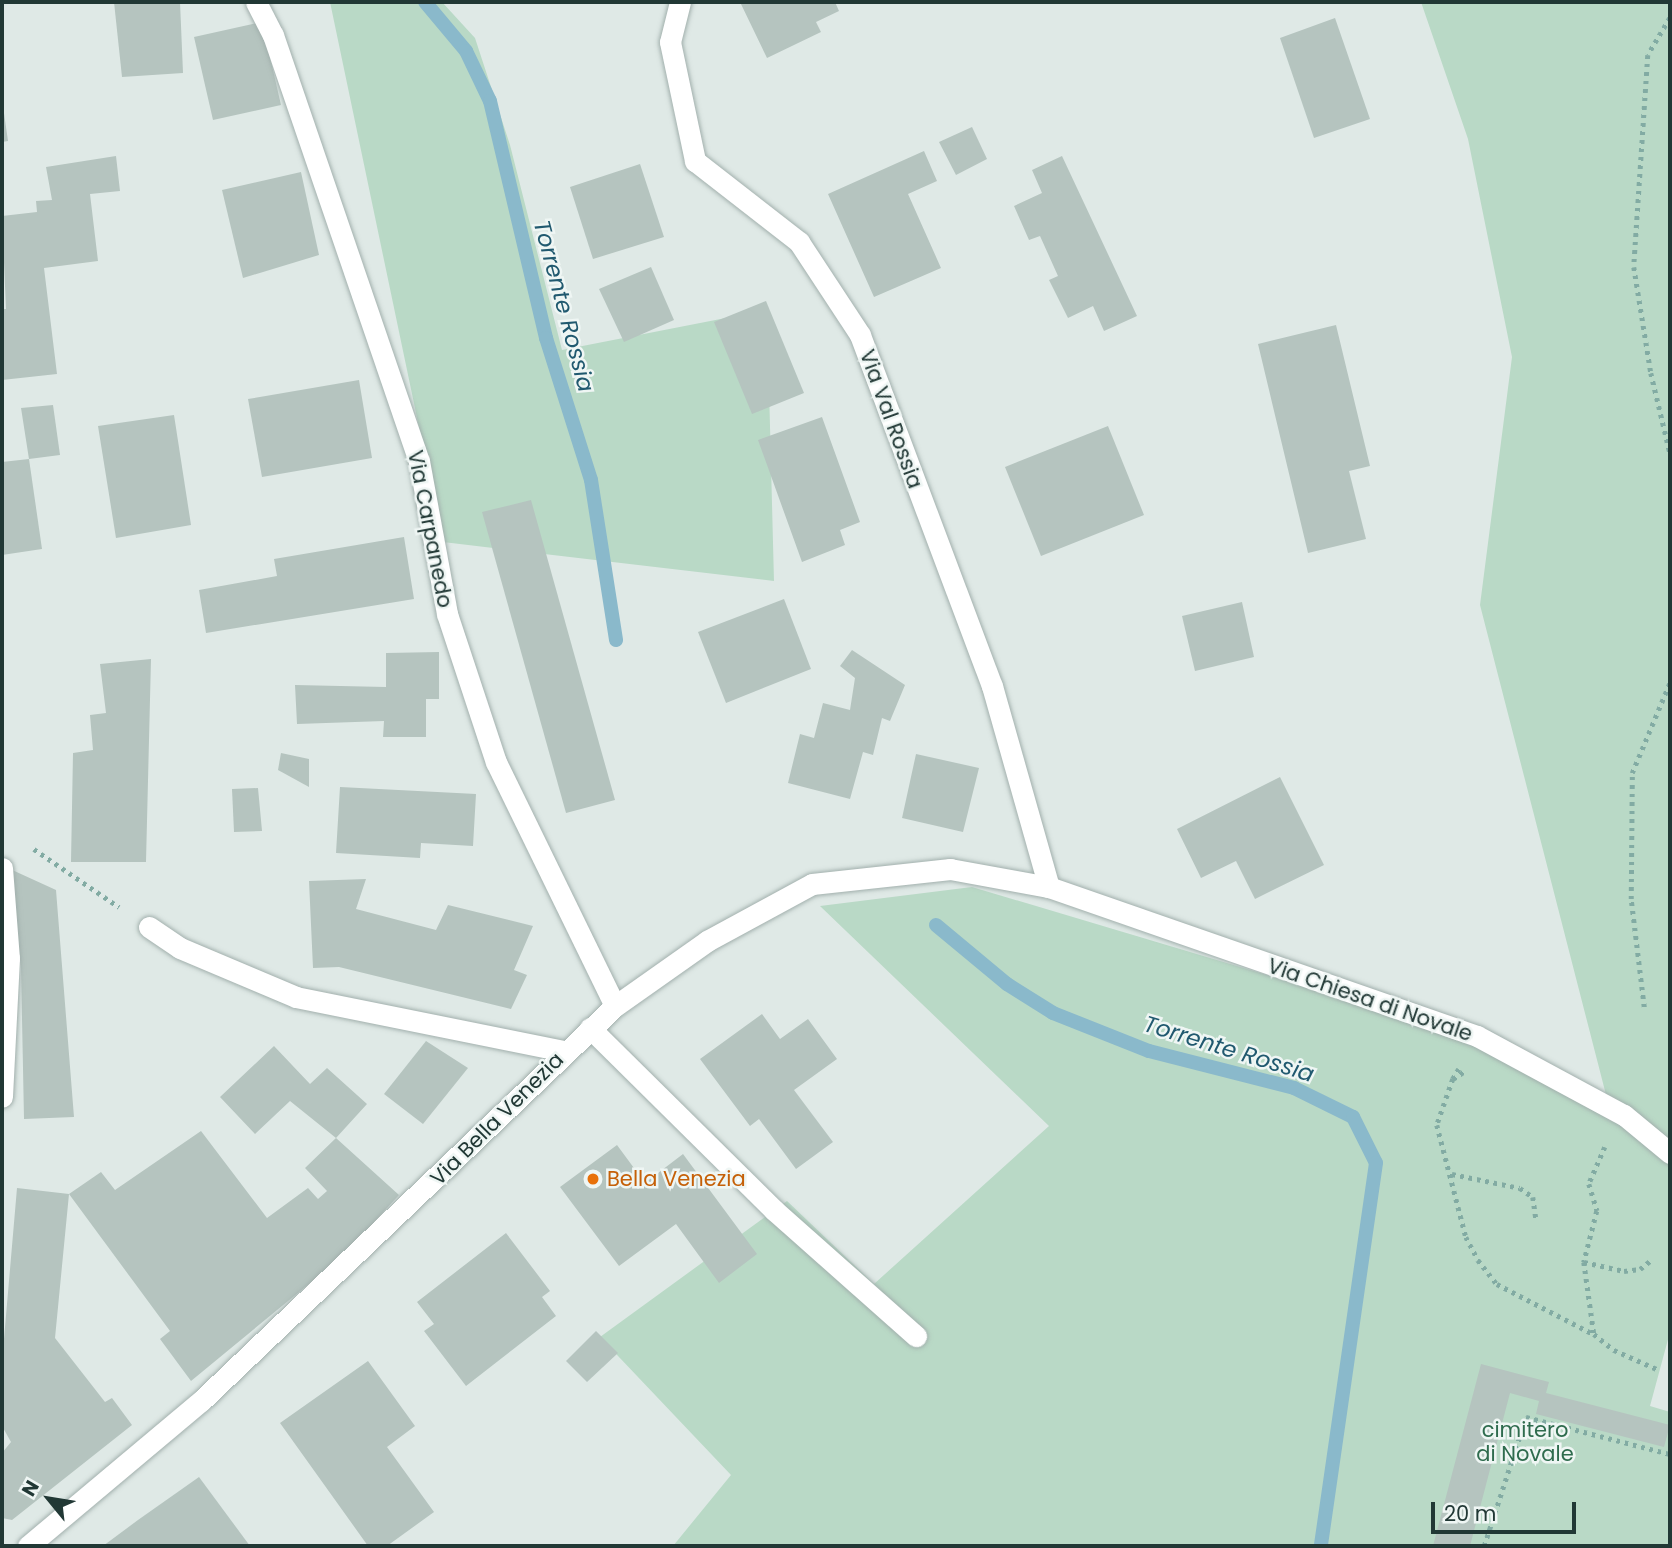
<!DOCTYPE html>
<style>
body{margin:0}
#map{position:relative;width:1672px;height:1548px;overflow:hidden;background:#dfe9e6;font-family:Poppins,sans-serif}
div>[style]{position:absolute}
.green>*{inset:0;background:#b9d9c6}
.stream>*{height:14px;margin:-7px;padding:0 7px;transform-origin:7px;border-radius:7px;background:#8ab9cb}
.building>*{inset:0;background:#b5c4bf}
.path>*{height:4.5px;margin-top:-2.25px;transform-origin:0;background:repeating-linear-gradient(90deg,#82aba3 0 3.5px,transparent 0 8.5px)}
.roads{filter:drop-shadow(0 0 2px #a2b0ad) drop-shadow(0 0 2px #a2b0ad)}
.service>*{height:21px;margin:-10.5px;padding:0 10.5px;transform-origin:10.5px;border-radius:10.5px;background:#fff}
.minor>*{height:21px;margin:-10.5px;padding:0 10.5px;transform-origin:10.5px;border-radius:10.5px;background:#fff}
.secondary>*{height:21px;margin:-10.5px;padding:0 10.5px;transform-origin:10.5px;border-radius:10.5px;background:#fff}
.dots>*{width:19px;height:19px;translate:-50% -50%;box-sizing:border-box;border:4px solid #eff6f4;border-radius:50%}
span{translate:-50% -50%;white-space:nowrap;text-align:center;line-height:1.15;-webkit-text-stroke:5px #eff6f4;paint-order:stroke}
.street-label{font-size:21px;color:#213835}
.food-label{font-size:21px;color:#c56008}
.left{translate:0 -50%;text-align:left}
.park-label{font-size:21px;color:#2f6c4e}
.water-label{font-size:23px;color:#20596f;font-style:italic}
.frame{position:absolute;inset:0;border:4px solid #213835;pointer-events:none}
.north{position:absolute;left:14px;top:1464px;width:70px;height:70px;-webkit-text-stroke:5px #eff6f4;paint-order:stroke;rotate:300deg;font-size:19px;font-weight:700;line-height:28px;text-align:center;color:#213835}
.north::after{content:'';display:block;margin:auto;width:24px;height:32px;background:#213835;clip-path:polygon(50% 0,100% 100%,50% 72%,0 100%)}
.scale{position:absolute;left:1431px;top:1502px;width:145px;height:32px;box-sizing:border-box;border:4px solid #213835;border-top:0;padding-left:9px;font-size:21px;line-height:24px;white-space:nowrap;color:#213835;-webkit-text-stroke:5px #eff6f4;paint-order:stroke}
</style>
<div id="map">
<div class="green">
<div style="clip-path:polygon(330px 2px,442px 2px,475px 38px,510px 145px,562px 350px,767px 310px,774px 581px,443px 542px)"></div>
<div style="clip-path:polygon(1421px 2px,1670px 2px,1670px 1332px,1650px 1406px,1670px 1412px,1670px 1546px,673px 1546px,731px 1475px,600px 1337px,787px 1201px,874px 1284px,1049px 1126px,820px 906px,972px 887px,1495px 1043px,1613px 1122px,1480px 605px,1512px 357px,1468px 139px)"></div>
</div>
<div class="stream">
<div style="left:425px;top:2px;width:64px;rotate:50.1deg"></div>
<div style="left:466px;top:51px;width:55px;rotate:64.4deg"></div>
<div style="left:490px;top:101px;width:244px;rotate:76.7deg"></div>
<div style="left:546px;top:338px;width:149px;rotate:72.4deg"></div>
<div style="left:591px;top:480px;width:162px;rotate:81.1deg"></div>
<div style="left:936px;top:925px;width:92px;rotate:39.7deg"></div>
<div style="left:1007px;top:984px;width:54px;rotate:32.2deg"></div>
<div style="left:1053px;top:1013px;width:103px;rotate:21.6deg"></div>
<div style="left:1149px;top:1051px;width:150px;rotate:14.3deg"></div>
<div style="left:1294px;top:1088px;width:66px;rotate:26.2deg"></div>
<div style="left:1353px;top:1117px;width:51px;rotate:63.4deg"></div>
<div style="left:1376px;top:1163px;width:387px;rotate:98.2deg"></div>
</div>
<div class="building">
<div style="clip-path:polygon(114px 2px,180px 2px,183px 73px,122px 77px)"></div>
<div style="clip-path:polygon(740px 2px,835px 2px,839px 11px,816px 22px,821px 32px,767px 58px)"></div>
<div style="clip-path:polygon(1335px 18px,1370px 119px,1314px 138px,1280px 38px)"></div>
<div style="clip-path:polygon(262px 22px,281px 105px,213px 120px,194px 37px)"></div>
<div style="clip-path:polygon(2px 99px,8px 141px,2px 142px)"></div>
<div style="clip-path:polygon(972px 127px,987px 159px,956px 175px,939px 142px)"></div>
<div style="clip-path:polygon(924px 151px,937px 181px,908px 194px,941px 268px,874px 297px,828px 194px)"></div>
<div style="clip-path:polygon(116px 156px,120px 191px,90px 194px,98px 261px,44px 268px,57px 374px,2px 380px,2px 309px,6px 309px,2px 216px,37px 212px,36px 201px,52px 200px,46px 167px)"></div>
<div style="clip-path:polygon(1062px 156px,1137px 316px,1104px 331px,1093px 306px,1068px 318px,1049px 280px,1058px 276px,1040px 236px,1029px 240px,1014px 206px,1042px 193px,1032px 170px)"></div>
<div style="clip-path:polygon(640px 164px,664px 237px,593px 259px,570px 187px)"></div>
<div style="clip-path:polygon(301px 172px,319px 255px,243px 278px,222px 190px)"></div>
<div style="clip-path:polygon(651px 267px,674px 320px,624px 342px,599px 289px)"></div>
<div style="clip-path:polygon(766px 301px,804px 393px,752px 414px,714px 322px)"></div>
<div style="clip-path:polygon(1336px 325px,1370px 466px,1349px 471px,1366px 539px,1308px 553px,1258px 344px)"></div>
<div style="clip-path:polygon(359px 380px,372px 458px,262px 477px,248px 399px)"></div>
<div style="clip-path:polygon(53px 405px,60px 455px,29px 459px,21px 408px)"></div>
<div style="clip-path:polygon(174px 415px,191px 525px,116px 538px,98px 426px)"></div>
<div style="clip-path:polygon(822px 417px,860px 522px,840px 530px,845px 545px,802px 562px,758px 440px)"></div>
<div style="clip-path:polygon(1108px 426px,1144px 515px,1041px 556px,1005px 467px)"></div>
<div style="clip-path:polygon(29px 459px,42px 549px,2px 555px,2px 462px)"></div>
<div style="clip-path:polygon(531px 500px,615px 800px,566px 813px,482px 512px)"></div>
<div style="clip-path:polygon(404px 537px,414px 599px,206px 633px,199px 590px,277px 576px,274px 559px)"></div>
<div style="clip-path:polygon(784px 599px,811px 669px,726px 703px,698px 632px)"></div>
<div style="clip-path:polygon(1242px 602px,1254px 657px,1195px 671px,1182px 616px)"></div>
<div style="clip-path:polygon(852px 650px,905px 685px,890px 721px,882px 718px,873px 755px,863px 752px,850px 799px,788px 783px,800px 734px,814px 738px,823px 703px,850px 710px,855px 678px,840px 666px)"></div>
<div style="clip-path:polygon(439px 652px,439px 699px,426px 699px,426px 737px,383px 737px,384px 721px,297px 724px,295px 685px,386px 687px,386px 653px)"></div>
<div style="clip-path:polygon(151px 659px,146px 862px,71px 862px,73px 753px,93px 750px,90px 715px,106px 713px,100px 664px)"></div>
<div style="clip-path:polygon(281px 753px,309px 759px,309px 787px,278px 770px)"></div>
<div style="clip-path:polygon(916px 754px,979px 768px,963px 832px,902px 818px)"></div>
<div style="clip-path:polygon(1280px 777px,1324px 865px,1255px 899px,1236px 861px,1201px 878px,1177px 829px)"></div>
<div style="clip-path:polygon(340px 787px,476px 794px,473px 846px,421px 843px,420px 858px,336px 853px)"></div>
<div style="clip-path:polygon(258px 788px,262px 831px,234px 832px,232px 789px)"></div>
<div style="clip-path:polygon(10px 869px,56px 890px,74px 1117px,24px 1119px,21px 968px)"></div>
<div style="clip-path:polygon(366px 879px,356px 909px,436px 930px,448px 905px,533px 926px,514px 970px,527px 975px,511px 1009px,339px 967px,313px 968px,309px 881px)"></div>
<div style="clip-path:polygon(762px 1014px,780px 1039px,808px 1019px,837px 1059px,794px 1090px,833px 1142px,796px 1169px,759px 1119px,750px 1126px,700px 1059px)"></div>
<div style="clip-path:polygon(426px 1041px,468px 1068px,423px 1124px,384px 1094px)"></div>
<div style="clip-path:polygon(274px 1046px,310px 1084px,327px 1068px,367px 1104px,336px 1138px,290px 1101px,255px 1134px,220px 1097px)"></div>
<div style="clip-path:polygon(201px 1131px,267px 1218px,308px 1188px,318px 1199px,327px 1191px,305px 1168px,336px 1138px,399px 1195px,374px 1222px,378px 1227px,191px 1381px,160px 1339px,170px 1331px,69px 1194px,55px 1338px,105px 1402px,112px 1398px,132px 1425px,12px 1520px,2px 1518px,2px 1453px,11px 1442px,2px 1426px,2px 1362px,17px 1188px,69px 1194px,101px 1172px,115px 1190px)"></div>
<div style="clip-path:polygon(617px 1145px,645px 1183px,683px 1154px,757px 1254px,719px 1283px,676px 1224px,619px 1266px,560px 1187px)"></div>
<div style="clip-path:polygon(506px 1233px,550px 1291px,542px 1297px,556px 1316px,466px 1386px,424px 1331px,434px 1324px,417px 1302px)"></div>
<div style="clip-path:polygon(596px 1331px,618px 1353px,587px 1382px,566px 1361px)"></div>
<div style="clip-path:polygon(368px 1361px,415px 1426px,387px 1447px,434px 1512px,387px 1546px,368px 1546px,280px 1423px)"></div>
<div style="clip-path:polygon(1481px 1364px,1549px 1382px,1546px 1393px,1670px 1425px,1664px 1447px,1536px 1414px,1539px 1401px,1510px 1393px,1470px 1546px,1433px 1546px)"></div>
<div style="clip-path:polygon(199px 1477px,250px 1546px,103px 1546px,138px 1520px)"></div>
</div>
<div class="path">
<div style="left:1670px;top:18px;width:43px;rotate:120.7deg"></div>
<div style="left:1648px;top:55px;width:212px;rotate:93.8deg"></div>
<div style="left:1634px;top:267px;width:107px;rotate:80.9deg"></div>
<div style="left:1651px;top:373px;width:82px;rotate:76.6deg"></div>
<div style="left:34px;top:849px;width:103px;rotate:34.3deg"></div>
<div style="left:1644px;top:1007px;width:109px;rotate:-96.9deg"></div>
<div style="left:1631px;top:899px;width:126px;rotate:-89.5deg"></div>
<div style="left:1632px;top:773px;width:99px;rotate:-67.3deg"></div>
<div style="left:1459px;top:1069px;width:12px;rotate:121deg"></div>
<div style="left:1453px;top:1079px;width:14px;rotate:-34deg"></div>
<div style="left:1453px;top:1079px;width:49px;rotate:109.2deg"></div>
<div style="left:1437px;top:1125px;width:116px;rotate:75.5deg"></div>
<div style="left:1466px;top:1237px;width:26px;rotate:62deg"></div>
<div style="left:1478px;top:1260px;width:31px;rotate:52deg"></div>
<div style="left:1497px;top:1284px;width:108px;rotate:27.5deg"></div>
<div style="left:1605px;top:1147px;width:40px;rotate:113.4deg"></div>
<div style="left:1589px;top:1184px;width:28px;rotate:73deg"></div>
<div style="left:1597px;top:1211px;width:53px;rotate:104.3deg"></div>
<div style="left:1584px;top:1262px;width:73px;rotate:82.1deg"></div>
<div style="left:1594px;top:1334px;width:26px;rotate:39deg"></div>
<div style="left:1614px;top:1350px;width:49px;rotate:24deg"></div>
<div style="left:1452px;top:1174px;width:69px;rotate:11.6deg"></div>
<div style="left:1520px;top:1188px;width:16px;rotate:35deg"></div>
<div style="left:1533px;top:1197px;width:22px;rotate:82deg"></div>
<div style="left:1584px;top:1262px;width:41px;rotate:12.7deg"></div>
<div style="left:1624px;top:1271px;width:16px;rotate:-7deg"></div>
<div style="left:1640px;top:1269px;width:13px;rotate:-39deg"></div>
<div style="left:1484px;top:1546px;width:136px;rotate:-72deg"></div>
<div style="left:1526px;top:1417px;width:149px;rotate:14.4deg"></div>
</div>
<div class="roads">
<div class="service">
<div style="left:149px;top:927px;width:37px;rotate:34deg"></div>
<div style="left:180px;top:948px;width:126px;rotate:22.9deg"></div>
<div style="left:296px;top:997px;width:274px;rotate:11.4deg"></div>
<div style="left:590px;top:1028px;width:259px;rotate:44.7deg"></div>
<div style="left:774px;top:1210px;width:190px;rotate:41.6deg"></div>
</div>
<div class="minor">
<div style="left:256px;top:2px;width:37px;rotate:63deg"></div>
<div style="left:273px;top:35px;width:450px;rotate:71.1deg"></div>
<div style="left:419px;top:461px;width:156px;rotate:79.6deg"></div>
<div style="left:447px;top:614px;width:156px;rotate:71.7deg"></div>
<div style="left:496px;top:762px;width:271px;rotate:64deg"></div>
<div style="left:680px;top:2px;width:41px;rotate:104deg"></div>
<div style="left:670px;top:42px;width:122px;rotate:78.1deg"></div>
<div style="left:695px;top:161px;width:132px;rotate:37.9deg"></div>
<div style="left:799px;top:242px;width:111px;rotate:56.7deg"></div>
<div style="left:860px;top:335px;width:375px;rotate:69.4deg"></div>
<div style="left:992px;top:686px;width:209px;rotate:74.2deg"></div>
<div style="left:2px;top:868px;width:90px;rotate:85.6deg"></div>
<div style="left:9px;top:958px;width:139px;rotate:92.9deg"></div>
</div>
<div class="secondary">
<div style="left:28px;top:1546px;width:226px;rotate:-40deg"></div>
<div style="left:201px;top:1401px;width:572px;rotate:-43.65deg"></div>
<div style="left:615px;top:1006px;width:113px;rotate:-35.2deg"></div>
<div style="left:707px;top:941px;width:119px;rotate:-28.5deg"></div>
<div style="left:812px;top:884px;width:139px;rotate:-6.2deg"></div>
<div style="left:950px;top:869px;width:101px;rotate:10.3deg"></div>
<div style="left:1049px;top:887px;width:453px;rotate:19.2deg"></div>
<div style="left:1477px;top:1036px;width:167px;rotate:28.3deg"></div>
<div style="left:1624px;top:1115px;width:60px;rotate:39.6deg"></div>
</div>
</div>
<div class="dots">
<div style="left:593px;top:1179px;background:#e8710a"></div>
</div>
<div class="street-label">
<span style="left:891px;top:419px;rotate:70deg">Via Val Rossia</span>
<span style="left:430px;top:529px;rotate:79deg">Via Carpanedo</span>
<span style="left:1370px;top:1000px;rotate:19deg">Via Chiesa di Novale</span>
<span style="left:497px;top:1119px;rotate:-45deg">Via Bella Venezia</span>
</div>
<div class="food-label">
<span class="left" style="left:607px;top:1179px">Bella Venezia</span>
</div>
<div class="park-label">
<span style="left:1525px;top:1442px">cimitero<br>di Novale</span>
</div>
<div class="water-label">
<span style="left:564px;top:306px;rotate:75deg">Torrente Rossia</span>
<span style="left:1229px;top:1049px;rotate:17deg">Torrente Rossia</span>
</div>
<div class="frame"></div>
<div class="north">N</div>
<div class="scale">20 m</div>
</div>
